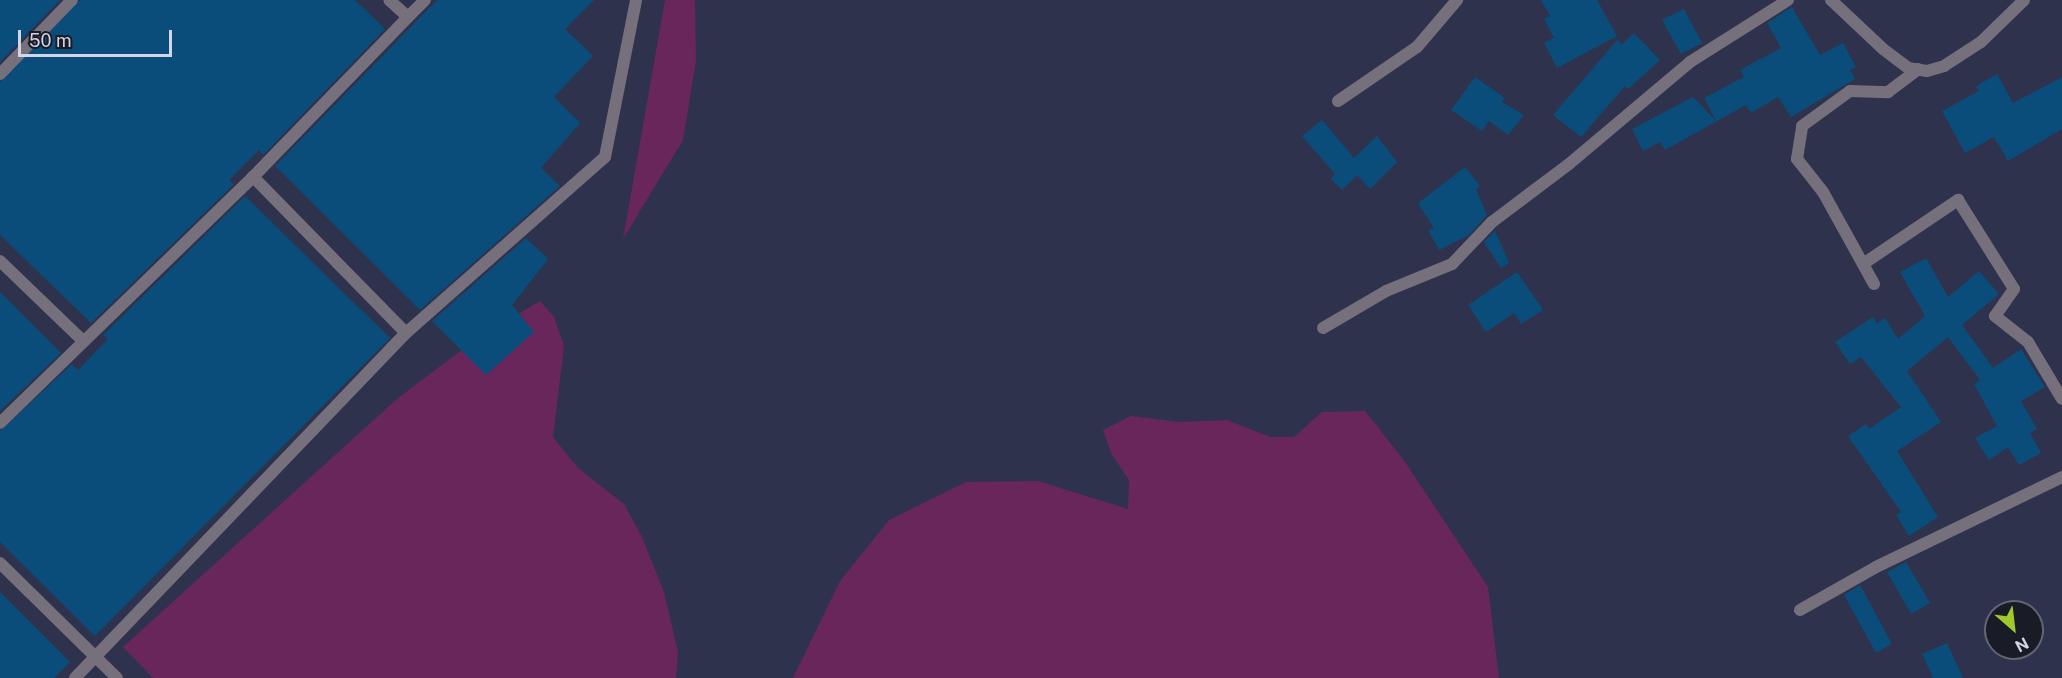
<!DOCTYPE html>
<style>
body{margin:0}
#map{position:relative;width:2062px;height:678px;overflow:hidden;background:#2e324c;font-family:"Public Sans",sans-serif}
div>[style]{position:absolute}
.green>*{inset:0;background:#69265a}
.building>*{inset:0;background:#0b4d7a}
.lane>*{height:12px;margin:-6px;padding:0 6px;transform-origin:6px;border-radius:6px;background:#76707d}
.street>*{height:12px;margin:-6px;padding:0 6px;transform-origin:6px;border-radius:6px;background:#76707d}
span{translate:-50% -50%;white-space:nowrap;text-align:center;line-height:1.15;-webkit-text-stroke:5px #191b27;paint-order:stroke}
.north{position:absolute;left:1984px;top:600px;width:60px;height:60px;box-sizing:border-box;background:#191b27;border:2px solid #636573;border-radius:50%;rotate:152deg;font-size:16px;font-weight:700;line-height:24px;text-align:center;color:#d1d5e6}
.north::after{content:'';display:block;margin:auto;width:21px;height:27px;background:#a0c92b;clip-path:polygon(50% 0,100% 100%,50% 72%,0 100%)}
.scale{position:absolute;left:18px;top:30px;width:154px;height:27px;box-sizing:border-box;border:3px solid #d1d5e6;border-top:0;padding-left:8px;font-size:18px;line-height:21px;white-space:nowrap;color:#d1d5e6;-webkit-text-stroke:4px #191b27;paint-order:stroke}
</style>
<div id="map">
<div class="green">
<div style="clip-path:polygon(665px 0,695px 0,696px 61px,683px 140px,623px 239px)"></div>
<div style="clip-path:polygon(540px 301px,554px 317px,564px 346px,553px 437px,578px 468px,624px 504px,642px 537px,664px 592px,678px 652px,676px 678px,153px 678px,123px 647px,398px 398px,479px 337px)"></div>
<div style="clip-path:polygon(1365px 411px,1403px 459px,1488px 587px,1499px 678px,793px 678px,840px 581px,889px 520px,966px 482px,1038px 481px,1128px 509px,1129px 480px,1112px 455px,1103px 430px,1131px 416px,1179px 422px,1227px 420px,1270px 437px,1294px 437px,1322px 412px)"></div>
</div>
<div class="building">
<div style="clip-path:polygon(0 0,60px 0,0 62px)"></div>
<div style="clip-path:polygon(80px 0,355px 0,385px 29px,263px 155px,259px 150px,229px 180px,234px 184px,91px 323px,0 235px,0 82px)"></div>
<div style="clip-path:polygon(437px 0,594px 0,565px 29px,593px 56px,554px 97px,580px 123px,541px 168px,560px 186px,420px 310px,275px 166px)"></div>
<div style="clip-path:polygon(1541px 0,1597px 0,1617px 36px,1557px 68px,1544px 43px,1554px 38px,1544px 19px,1550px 16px)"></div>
<div style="clip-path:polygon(1792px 7px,1820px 55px,1843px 43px,1856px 67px,1850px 70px,1855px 79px,1791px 117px,1778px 97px,1751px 113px,1746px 105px,1665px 150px,1660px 142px,1643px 151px,1632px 129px,1693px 97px,1716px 121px,1704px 98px,1744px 77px,1740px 70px,1781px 48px,1767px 23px)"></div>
<div style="clip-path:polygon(1684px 9px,1702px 43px,1681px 54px,1662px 20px)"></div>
<div style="clip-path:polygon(1634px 33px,1660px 60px,1628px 89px,1625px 86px,1581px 137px,1553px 115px,1618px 39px,1621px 45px)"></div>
<div style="clip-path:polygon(1997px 74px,2013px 103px,2062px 77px,2062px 129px,2008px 161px,1994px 137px,1965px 153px,1942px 111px,1979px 91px,1976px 86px)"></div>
<div style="clip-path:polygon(1475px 77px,1505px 98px,1502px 102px,1524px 115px,1508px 135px,1489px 121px,1482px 131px,1451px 110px)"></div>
<div style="clip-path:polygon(1322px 120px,1354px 158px,1377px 136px,1397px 162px,1370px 189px,1357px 175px,1342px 190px,1331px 179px,1335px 174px,1302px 136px)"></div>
<div style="clip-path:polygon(1465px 167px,1480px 186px,1476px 190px,1487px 215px,1469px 235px,1439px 250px,1428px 230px,1434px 228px,1418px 203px)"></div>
<div style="clip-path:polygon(245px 196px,390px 338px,95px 636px,0 542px,0 431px,72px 364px,78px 370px,108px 339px,103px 335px)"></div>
<div style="clip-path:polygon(1495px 231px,1509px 263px,1501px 268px,1484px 242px)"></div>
<div style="clip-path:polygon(526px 238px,548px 259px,512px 305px,534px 332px,486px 375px,432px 321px)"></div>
<div style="clip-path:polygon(1926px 258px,1948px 297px,1979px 271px,1999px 294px,1962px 325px,1993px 368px,2021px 349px,2045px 387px,2021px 401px,2037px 429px,2030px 433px,2041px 453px,2019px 465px,2008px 447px,1989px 460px,1975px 438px,1997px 426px,1974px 384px,1980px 380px,1948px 337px,1907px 371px,1941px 422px,1897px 451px,1938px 517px,1909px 536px,1896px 515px,1901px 512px,1848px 436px,1866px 424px,1869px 429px,1901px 407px,1861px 357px,1850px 364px,1835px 342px,1873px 317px,1877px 323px,1885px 318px,1898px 339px,1925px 316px,1900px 272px)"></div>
<div style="clip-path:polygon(1517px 272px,1543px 310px,1521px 324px,1514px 313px,1486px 332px,1468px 305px)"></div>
<div style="clip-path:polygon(0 292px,61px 353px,0 411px)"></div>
<div style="clip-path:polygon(1906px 562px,1930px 603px,1911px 614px,1887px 572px)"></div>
<div style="clip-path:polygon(1860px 585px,1892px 644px,1876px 653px,1844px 595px)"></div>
<div style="clip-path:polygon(0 592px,70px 662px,54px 678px,0 678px)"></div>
<div style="clip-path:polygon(1947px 643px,1963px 678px,1933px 678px,1922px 654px)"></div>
</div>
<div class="lane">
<div style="left:408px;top:17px;width:24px;rotate:-45deg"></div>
<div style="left:0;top:74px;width:103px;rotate:-45.8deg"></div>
<div style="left:0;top:261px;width:115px;rotate:43.9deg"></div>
<div style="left:406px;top:333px;width:266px;rotate:-41.5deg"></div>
<div style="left:605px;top:157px;width:160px;rotate:-78.8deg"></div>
<div style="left:0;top:423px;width:353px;rotate:-44.2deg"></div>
<div style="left:253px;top:177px;width:223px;rotate:-45.9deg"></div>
<div style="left:408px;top:17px;width:25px;rotate:-138deg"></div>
<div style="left:0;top:563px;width:164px;rotate:44.5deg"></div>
<div style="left:75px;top:678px;width:478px;rotate:-46.2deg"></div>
<div style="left:406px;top:333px;width:219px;rotate:-134.4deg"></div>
</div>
<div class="street">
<div style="left:1831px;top:0;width:71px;rotate:43.3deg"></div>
<div style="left:1883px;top:49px;width:31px;rotate:37deg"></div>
<div style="left:1908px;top:68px;width:19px;rotate:9deg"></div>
<div style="left:1927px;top:71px;width:18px;rotate:-16deg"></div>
<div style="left:1944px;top:66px;width:44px;rotate:-33deg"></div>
<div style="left:1981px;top:42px;width:60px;rotate:-44.3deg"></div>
<div style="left:1338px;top:101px;width:96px;rotate:-34.4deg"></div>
<div style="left:1417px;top:47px;width:62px;rotate:-49.6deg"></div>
<div style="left:1863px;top:264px;width:115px;rotate:-34deg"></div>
<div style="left:1958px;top:200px;width:105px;rotate:57.8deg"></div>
<div style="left:2014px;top:289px;width:33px;rotate:125deg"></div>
<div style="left:1995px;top:316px;width:42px;rotate:38.2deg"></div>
<div style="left:2028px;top:342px;width:66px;rotate:59.2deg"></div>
<div style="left:1874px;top:284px;width:105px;rotate:-119deg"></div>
<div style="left:1823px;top:192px;width:42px;rotate:-128.2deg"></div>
<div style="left:1797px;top:159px;width:33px;rotate:-81deg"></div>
<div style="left:1802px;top:126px;width:59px;rotate:-36.1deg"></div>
<div style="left:1850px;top:91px;width:38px;rotate:2deg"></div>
<div style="left:1888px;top:92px;width:38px;rotate:-37deg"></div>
<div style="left:1323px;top:328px;width:73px;rotate:-30.4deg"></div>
<div style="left:1386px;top:291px;width:71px;rotate:-22.2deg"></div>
<div style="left:1452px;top:264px;width:58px;rotate:-46.4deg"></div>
<div style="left:1492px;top:222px;width:96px;rotate:-37deg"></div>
<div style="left:1569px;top:164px;width:158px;rotate:-40.1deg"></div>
<div style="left:1690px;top:62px;width:116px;rotate:-32.3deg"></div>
<div style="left:1800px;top:610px;width:87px;rotate:-29.5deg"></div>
<div style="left:1876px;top:567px;width:207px;rotate:-25.8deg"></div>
</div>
<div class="north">N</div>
<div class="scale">50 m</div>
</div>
